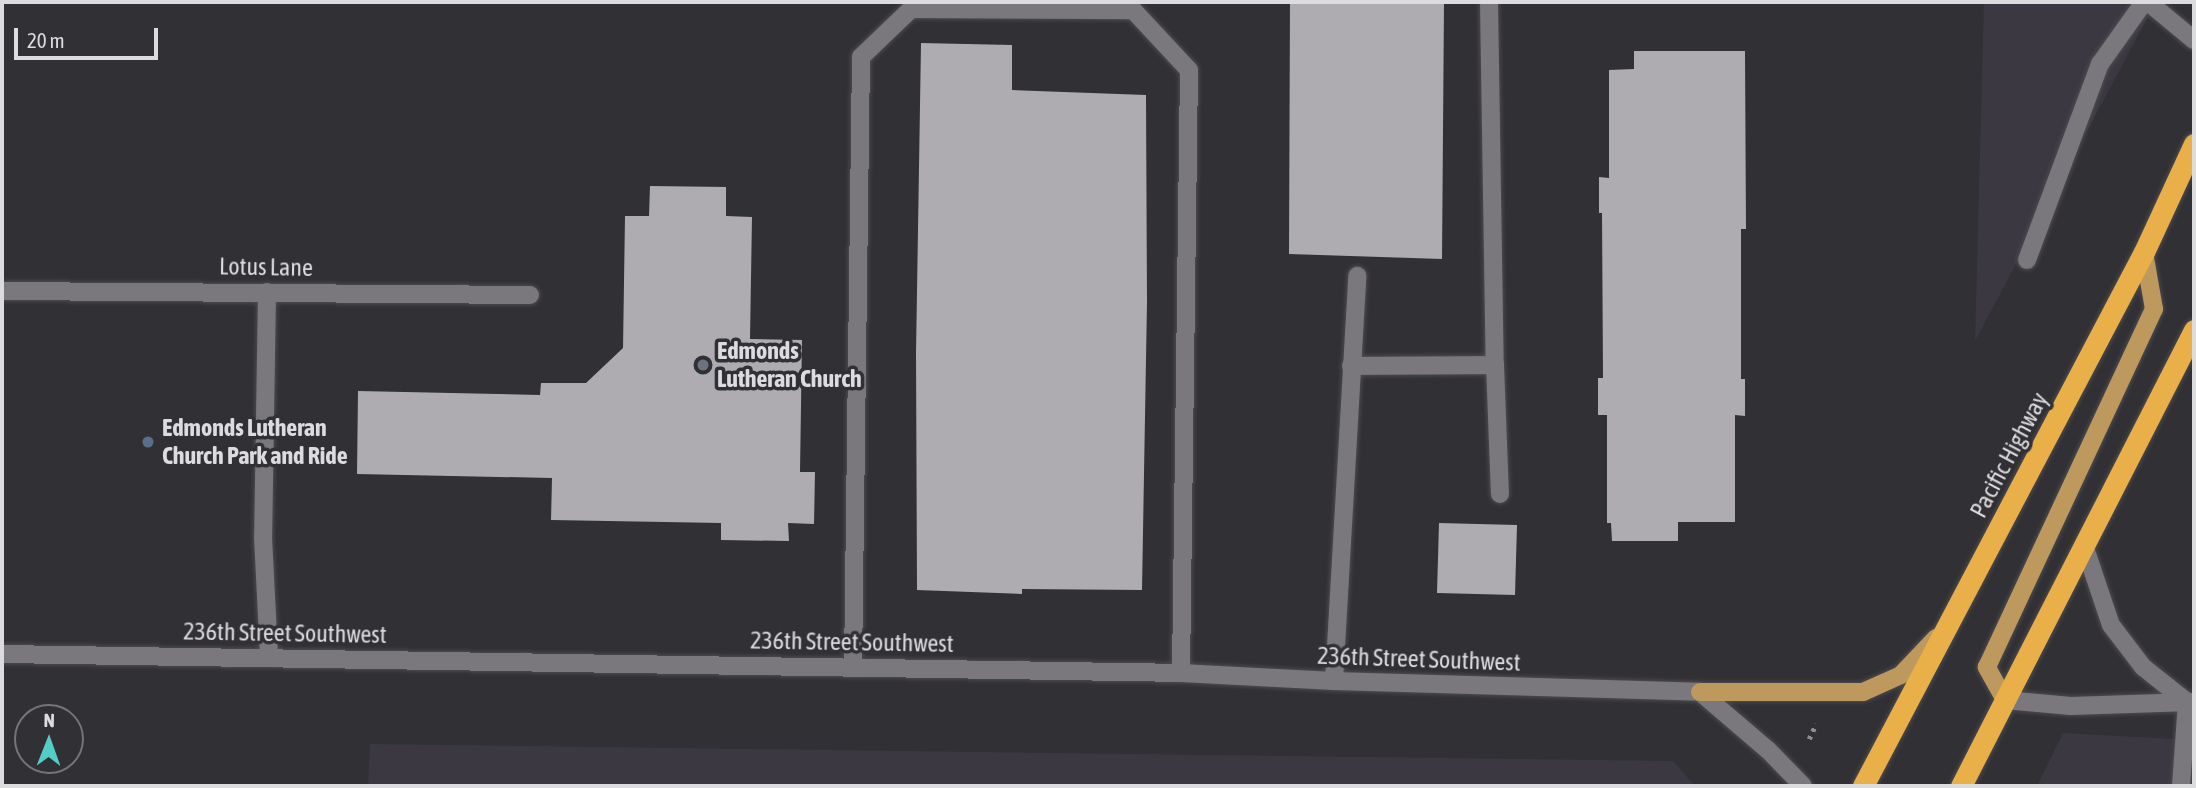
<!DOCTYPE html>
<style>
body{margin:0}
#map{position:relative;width:2196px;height:788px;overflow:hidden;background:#313034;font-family:"Asap Condensed",sans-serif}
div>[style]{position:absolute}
.built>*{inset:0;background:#3b3841}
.building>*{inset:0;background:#aeacb1}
.path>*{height:4.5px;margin-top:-2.25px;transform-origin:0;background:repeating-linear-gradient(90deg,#8e8d91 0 3.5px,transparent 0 8.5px)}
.roads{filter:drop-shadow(0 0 2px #4c4b4e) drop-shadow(0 0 2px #4c4b4e)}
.minor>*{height:18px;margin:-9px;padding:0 9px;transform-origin:9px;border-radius:9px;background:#7a787d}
.major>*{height:18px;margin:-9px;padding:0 9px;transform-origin:9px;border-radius:9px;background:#bd995e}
.highway>*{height:21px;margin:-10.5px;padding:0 10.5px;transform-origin:10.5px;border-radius:10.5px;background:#e9af49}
.dots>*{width:19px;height:19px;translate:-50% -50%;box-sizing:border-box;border:4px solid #313034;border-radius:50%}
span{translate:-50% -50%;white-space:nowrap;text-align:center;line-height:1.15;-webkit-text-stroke:7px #313034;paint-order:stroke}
.street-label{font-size:24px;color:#dcdbde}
.poi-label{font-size:24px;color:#dcdbde;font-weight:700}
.left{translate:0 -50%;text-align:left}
.frame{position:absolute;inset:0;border:4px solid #dcdbde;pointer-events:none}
.north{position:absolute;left:14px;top:704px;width:70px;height:70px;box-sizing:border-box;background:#313034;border:2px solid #757478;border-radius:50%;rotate:1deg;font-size:19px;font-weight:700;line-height:28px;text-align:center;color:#dcdbde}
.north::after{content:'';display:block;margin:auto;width:24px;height:32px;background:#54cdc7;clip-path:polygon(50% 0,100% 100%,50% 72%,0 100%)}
.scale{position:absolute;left:14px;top:28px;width:144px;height:32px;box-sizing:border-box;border:4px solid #dcdbde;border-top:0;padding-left:9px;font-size:21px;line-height:24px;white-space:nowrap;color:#dcdbde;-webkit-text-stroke:5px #313034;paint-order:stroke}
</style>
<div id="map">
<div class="built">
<div style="clip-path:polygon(1984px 2px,2156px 2px,1975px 341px)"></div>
<div style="clip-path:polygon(2063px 733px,2194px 740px,2194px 786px,2037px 786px)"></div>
<div style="clip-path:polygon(370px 744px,1673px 761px,1695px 786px,368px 786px)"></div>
</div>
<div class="building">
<div style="clip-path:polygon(1290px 2px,1444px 2px,1442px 259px,1289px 254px)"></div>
<div style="clip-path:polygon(921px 43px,1012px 45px,1012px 90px,1146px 95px,1147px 302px,1142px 590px,1022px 589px,1022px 594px,917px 590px,916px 353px)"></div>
<div style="clip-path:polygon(1634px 51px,1745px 51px,1746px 229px,1741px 229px,1741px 379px,1745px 379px,1745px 416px,1735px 415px,1735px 522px,1678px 522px,1678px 541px,1612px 541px,1611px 523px,1607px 523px,1607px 415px,1598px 415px,1598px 378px,1603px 378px,1602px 213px,1599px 213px,1599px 177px,1609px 178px,1609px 70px,1634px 69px)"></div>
<div style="clip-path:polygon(650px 186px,726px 187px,726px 216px,752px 217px,750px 339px,802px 340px,800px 472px,815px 472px,814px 524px,788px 523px,789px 541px,721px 540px,721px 523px,551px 520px,552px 478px,357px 474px,358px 391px,540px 395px,541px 383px,586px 383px,623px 348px,625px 216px,649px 216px)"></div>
<div style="clip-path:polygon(1439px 523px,1517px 525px,1515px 595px,1437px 593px)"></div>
</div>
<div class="path">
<div style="left:1809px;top:739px;width:17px;rotate:-65deg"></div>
</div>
<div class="roads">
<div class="minor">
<div style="left:1489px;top:2px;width:363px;rotate:89.1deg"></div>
<div style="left:1495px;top:365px;width:129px;rotate:87.8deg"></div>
<div style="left:2148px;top:2px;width:60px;rotate:39.6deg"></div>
<div style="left:2027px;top:260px;width:209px;rotate:-69.6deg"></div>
<div style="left:2100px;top:64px;width:76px;rotate:-54.6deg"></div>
<div style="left:2px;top:291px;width:528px;rotate:0.43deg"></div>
<div style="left:267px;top:292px;width:245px;rotate:90.9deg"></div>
<div style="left:263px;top:537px;width:120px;rotate:87.1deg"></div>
<div style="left:1351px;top:366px;width:144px;rotate:-0.4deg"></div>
<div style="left:2084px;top:545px;width:84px;rotate:71.4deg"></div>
<div style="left:2111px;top:625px;width:53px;rotate:52.7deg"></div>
<div style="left:2143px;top:667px;width:56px;rotate:38.5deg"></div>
<div style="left:2px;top:654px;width:1179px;rotate:0.92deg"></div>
<div style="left:1181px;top:673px;width:153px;rotate:3deg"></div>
<div style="left:1334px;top:681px;width:366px;rotate:1.7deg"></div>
<div style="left:1700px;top:692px;width:89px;rotate:40.5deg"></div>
<div style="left:1768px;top:750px;width:50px;rotate:45.8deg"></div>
<div style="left:853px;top:667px;width:610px;rotate:-89.25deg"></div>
<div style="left:861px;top:57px;width:69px;rotate:-43.8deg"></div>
<div style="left:911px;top:9px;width:222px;rotate:0.3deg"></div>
<div style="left:1133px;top:10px;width:82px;rotate:47deg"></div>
<div style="left:1189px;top:70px;width:603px;rotate:90.76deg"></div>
<div style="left:1334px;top:681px;width:406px;rotate:-86.7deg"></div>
<div style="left:2005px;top:700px;width:66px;rotate:5.2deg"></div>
<div style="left:2071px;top:706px;width:120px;rotate:-1.9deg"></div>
<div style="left:2181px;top:786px;width:84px;rotate:-85.9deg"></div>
</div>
<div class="major">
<div style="left:1700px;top:692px;width:163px"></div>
<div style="left:1863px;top:692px;width:42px;rotate:-24.1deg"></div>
<div style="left:1901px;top:675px;width:51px;rotate:-46.6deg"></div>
<div style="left:2005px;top:700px;width:38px;rotate:-119deg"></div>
<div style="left:1987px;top:667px;width:395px;rotate:-65deg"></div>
<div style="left:2154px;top:309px;width:58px;rotate:-100deg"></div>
</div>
<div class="highway">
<div style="left:1863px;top:786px;width:603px;rotate:-62.25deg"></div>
<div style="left:2144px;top:252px;width:119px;rotate:-65.2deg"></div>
<div style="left:1961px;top:786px;width:512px;rotate:-62.93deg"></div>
</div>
</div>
<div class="dots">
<div style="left:703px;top:365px;background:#6b7280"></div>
<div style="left:148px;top:442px;background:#5c6f8a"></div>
</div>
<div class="street-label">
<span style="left:266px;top:267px;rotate:1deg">Lotus Lane</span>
<span style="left:2009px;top:455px;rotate:-62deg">Pacific Highway</span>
<span style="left:285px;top:633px;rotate:1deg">236th Street Southwest</span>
<span style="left:852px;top:642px;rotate:1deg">236th Street Southwest</span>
<span style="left:1419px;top:659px;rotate:2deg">236th Street Southwest</span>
</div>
<div class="poi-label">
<span class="left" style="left:717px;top:365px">Edmonds<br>Lutheran Church</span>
<span class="left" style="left:162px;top:442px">Edmonds Lutheran<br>Church Park and Ride</span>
</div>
<div class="frame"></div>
<div class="north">N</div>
<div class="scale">20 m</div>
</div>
